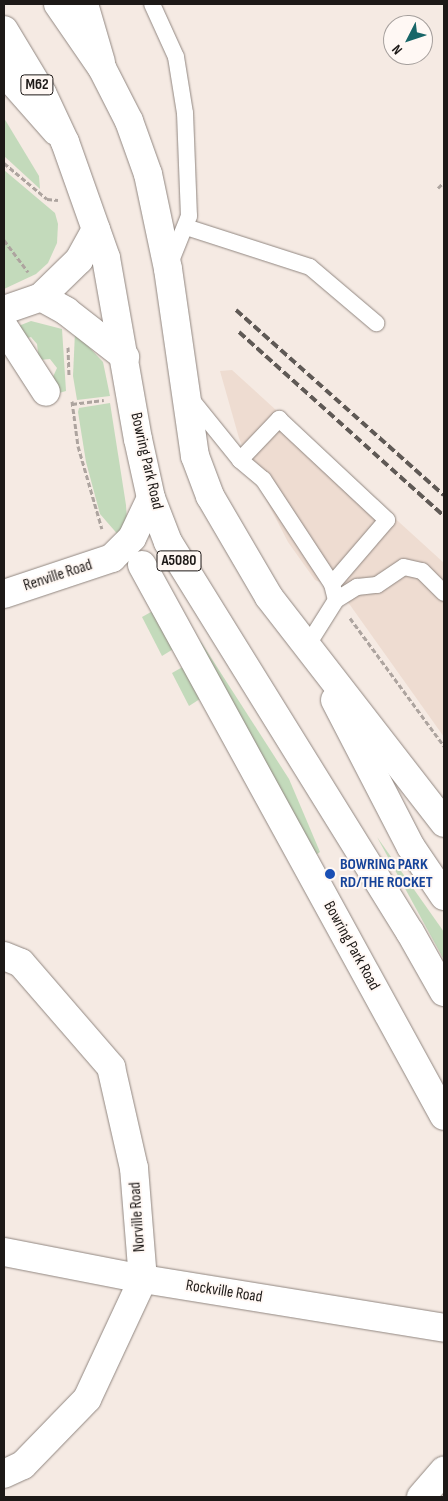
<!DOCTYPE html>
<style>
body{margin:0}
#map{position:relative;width:448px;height:1501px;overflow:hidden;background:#f5eae3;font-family:"Sofia Sans Condensed",sans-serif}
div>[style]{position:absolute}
.built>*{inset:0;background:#eedcd1}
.green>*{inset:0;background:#c3dabb}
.path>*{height:3px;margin-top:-1.5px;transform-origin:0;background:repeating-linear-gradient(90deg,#ada49f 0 5px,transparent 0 7.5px)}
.roads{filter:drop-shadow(0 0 1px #918781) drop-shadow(0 0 1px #918781)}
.service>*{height:16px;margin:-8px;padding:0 8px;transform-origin:8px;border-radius:8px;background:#fff}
.minor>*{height:28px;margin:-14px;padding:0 14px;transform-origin:14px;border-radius:14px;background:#fff}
.primary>*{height:28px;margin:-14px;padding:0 14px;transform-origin:14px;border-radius:14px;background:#fff}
.trunk>*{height:28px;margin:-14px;padding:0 14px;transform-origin:14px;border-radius:14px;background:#fff}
.motorway>*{height:28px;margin:-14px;padding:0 14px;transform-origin:14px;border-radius:14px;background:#fff}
.rail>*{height:4px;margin-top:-2px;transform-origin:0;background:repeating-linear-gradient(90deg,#5f5955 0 8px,transparent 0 12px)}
.dots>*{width:14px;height:14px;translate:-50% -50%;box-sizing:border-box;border:2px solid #fff8f4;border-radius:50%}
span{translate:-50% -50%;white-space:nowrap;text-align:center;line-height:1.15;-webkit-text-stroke:4px #fff8f4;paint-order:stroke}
.shield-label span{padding:1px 4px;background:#fff8f4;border:1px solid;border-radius:4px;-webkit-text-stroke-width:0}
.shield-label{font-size:15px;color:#1d1917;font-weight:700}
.street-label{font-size:16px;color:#1d1917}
.transit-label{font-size:16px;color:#164399;font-weight:700}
.left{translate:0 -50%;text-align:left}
.frame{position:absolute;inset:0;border:5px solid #1d1917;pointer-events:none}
.north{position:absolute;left:383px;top:15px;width:50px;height:50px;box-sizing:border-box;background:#fff8f4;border:1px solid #a59f9c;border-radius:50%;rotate:229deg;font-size:14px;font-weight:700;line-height:20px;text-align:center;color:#1d1917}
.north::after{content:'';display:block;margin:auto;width:18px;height:22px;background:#186668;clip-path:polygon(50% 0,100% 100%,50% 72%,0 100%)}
</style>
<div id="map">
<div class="built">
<div style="clip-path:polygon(232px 370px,444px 563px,444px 737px,350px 605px,337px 590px,315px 580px,288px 542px,258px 484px,239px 438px,220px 371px)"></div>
</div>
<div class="green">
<div style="clip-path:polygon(4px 118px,39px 176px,40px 189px,4px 156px)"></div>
<div style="clip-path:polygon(4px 170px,55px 213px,58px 224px,57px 243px,48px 263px,36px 274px,4px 289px)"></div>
<div style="clip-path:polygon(31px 321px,62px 329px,66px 391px,59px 393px,51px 381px,57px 368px,50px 359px,39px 360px,37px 344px,31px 337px,24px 339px,16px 327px)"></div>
<div style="clip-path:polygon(75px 332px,103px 362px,110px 396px,77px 400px,73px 376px)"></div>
<div style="clip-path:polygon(110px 403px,126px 505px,127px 520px,120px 537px,100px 514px,86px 462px,78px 412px,79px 408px)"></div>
<div style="clip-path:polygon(151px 612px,157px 614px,175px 648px,162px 656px,142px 617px)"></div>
<div style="clip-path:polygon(195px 640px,201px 642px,289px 779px,320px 852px,313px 857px)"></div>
<div style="clip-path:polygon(186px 665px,203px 697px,189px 706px,172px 673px)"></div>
<div style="clip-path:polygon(377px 837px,444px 932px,444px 960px)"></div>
</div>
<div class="path">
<div style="left:4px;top:163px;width:56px;rotate:39.9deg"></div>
<div style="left:47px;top:199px;width:11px;rotate:5deg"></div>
<div style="left:438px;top:188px;width:8px;rotate:-45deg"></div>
<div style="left:4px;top:240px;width:40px;rotate:53deg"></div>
<div style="left:68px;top:347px;width:28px;rotate:88deg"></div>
<div style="left:72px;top:401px;width:45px;rotate:82.4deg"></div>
<div style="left:78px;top:446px;width:86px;rotate:73.9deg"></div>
<div style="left:72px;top:404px;width:32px;rotate:-7deg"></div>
<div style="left:350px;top:618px;width:159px;rotate:53.7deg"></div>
</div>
<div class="roads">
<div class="service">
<div style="left:152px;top:4px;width:58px;rotate:65.6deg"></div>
<div style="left:176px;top:57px;width:57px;rotate:80.9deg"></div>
<div style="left:185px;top:113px;width:103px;rotate:87.8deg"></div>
<div style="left:189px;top:216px;width:54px;rotate:111.8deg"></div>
<div style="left:186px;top:227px;width:130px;rotate:17.9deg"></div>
<div style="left:310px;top:267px;width:87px;rotate:40.3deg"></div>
<div style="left:190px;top:398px;width:80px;rotate:51.1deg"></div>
<div style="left:240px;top:460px;width:30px;rotate:40deg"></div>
<div style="left:263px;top:479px;width:126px;rotate:56.7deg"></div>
<div style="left:332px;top:584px;width:16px;rotate:76deg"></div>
<div style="left:336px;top:600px;width:54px;rotate:122.2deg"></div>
<div style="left:240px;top:460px;width:57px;rotate:-46.4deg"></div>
<div style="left:279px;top:419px;width:148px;rotate:43.1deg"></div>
<div style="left:387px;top:520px;width:84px;rotate:130.7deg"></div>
<div style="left:336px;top:600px;width:25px;rotate:-32deg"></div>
<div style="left:357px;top:587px;width:20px;rotate:-6deg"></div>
<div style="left:377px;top:585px;width:32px;rotate:-34deg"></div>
<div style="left:404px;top:567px;width:18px;rotate:13deg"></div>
<div style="left:422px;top:571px;width:31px;rotate:45deg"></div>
</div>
<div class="minor">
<div style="left:41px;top:297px;width:29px;rotate:29deg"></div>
<div style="left:66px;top:311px;width:75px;rotate:37.9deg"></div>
<div style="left:41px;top:297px;width:53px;rotate:-44.2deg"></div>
<div style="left:79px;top:260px;width:35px;rotate:-61deg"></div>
<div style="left:4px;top:310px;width:39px;rotate:-19deg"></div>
<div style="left:4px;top:327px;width:77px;rotate:57.1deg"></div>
<div style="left:142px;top:565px;width:628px;rotate:61.27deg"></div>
<div style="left:4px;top:594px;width:114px;rotate:-18.4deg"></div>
<div style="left:112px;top:558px;width:28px;rotate:-45deg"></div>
<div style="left:132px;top:538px;width:44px;rotate:-64.6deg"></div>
<div style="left:4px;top:956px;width:18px;rotate:22deg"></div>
<div style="left:21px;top:963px;width:138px;rotate:49.1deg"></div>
<div style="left:111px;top:1067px;width:104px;rotate:77.2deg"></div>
<div style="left:134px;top:1168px;width:111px;rotate:85.4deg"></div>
<div style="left:143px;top:1279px;width:132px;rotate:115deg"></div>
<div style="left:87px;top:1399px;width:92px;rotate:134.1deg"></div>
<div style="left:23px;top:1465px;width:21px;rotate:155deg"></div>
<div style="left:4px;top:1252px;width:142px;rotate:11deg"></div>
<div style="left:143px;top:1279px;width:305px;rotate:9.2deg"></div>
</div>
<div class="primary">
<div style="left:84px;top:4px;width:60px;rotate:73.7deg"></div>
<div style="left:4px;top:72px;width:79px;rotate:48.6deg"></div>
</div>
<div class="trunk">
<div style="left:102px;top:68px;width:59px;rotate:63deg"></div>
<div style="left:129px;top:121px;width:56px;rotate:70.3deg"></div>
<div style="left:148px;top:174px;width:97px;rotate:78.1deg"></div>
<div style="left:168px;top:269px;width:189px;rotate:81.8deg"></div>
<div style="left:195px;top:456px;width:43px;rotate:69.4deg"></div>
<div style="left:210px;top:496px;width:117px;rotate:59.7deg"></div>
<div style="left:269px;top:597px;width:286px;rotate:52.2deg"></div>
<div style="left:65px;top:142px;width:123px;rotate:70.5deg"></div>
<div style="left:106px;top:258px;width:184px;rotate:80deg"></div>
<div style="left:138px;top:439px;width:60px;rotate:77.6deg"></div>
<div style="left:151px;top:498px;width:47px;rotate:68.9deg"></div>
<div style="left:168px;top:542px;width:459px;rotate:58.2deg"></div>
<div style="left:410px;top:932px;width:69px;rotate:60.5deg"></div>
<div style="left:335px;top:700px;width:165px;rotate:62.7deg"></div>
<div style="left:411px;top:847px;width:59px;rotate:56deg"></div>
<div style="left:421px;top:1497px;width:35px;rotate:-49deg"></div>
</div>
<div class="motorway">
<div style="left:58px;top:4px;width:78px;rotate:55.5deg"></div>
<div style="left:4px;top:30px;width:74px;rotate:58.9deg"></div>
<div style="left:42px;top:93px;width:54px;rotate:64.9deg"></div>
</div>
</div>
<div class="rail">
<div style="left:236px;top:310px;width:278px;rotate:41.7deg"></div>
<div style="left:239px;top:332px;width:275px;rotate:41.9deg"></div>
</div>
<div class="dots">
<div style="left:330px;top:874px;background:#1a4fb4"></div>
</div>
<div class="shield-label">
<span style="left:37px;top:85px">M62</span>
<span style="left:179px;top:561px">A5080</span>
</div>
<div class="street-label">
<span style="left:146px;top:461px;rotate:77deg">Bowring Park Road</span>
<span style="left:58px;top:576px;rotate:-18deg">Renville Road</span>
<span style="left:351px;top:946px;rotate:61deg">Bowring Park Road</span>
<span style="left:138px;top:1217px;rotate:-94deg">Norville Road</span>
<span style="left:224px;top:1292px;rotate:9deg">Rockville Road</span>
</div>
<div class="transit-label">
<span class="left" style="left:340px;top:874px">BOWRING PARK<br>RD/THE ROCKET</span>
</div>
<div class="frame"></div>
<div class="north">N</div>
</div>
